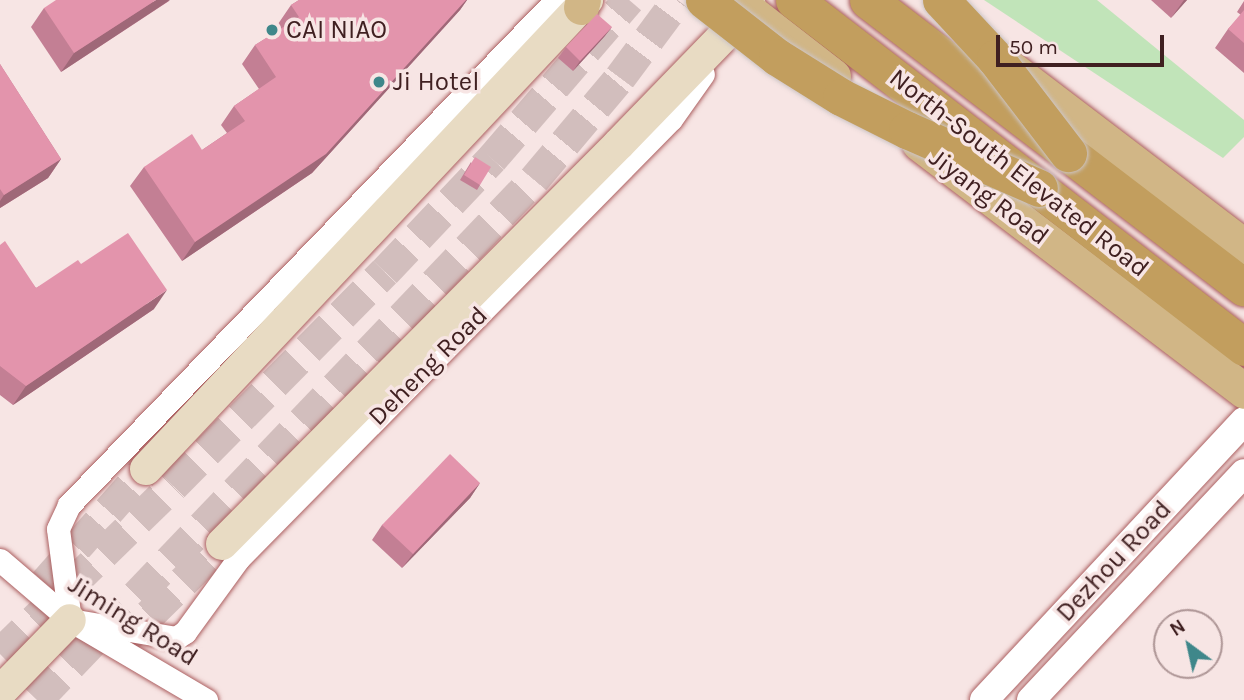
<!DOCTYPE html>
<style>
body{margin:0}
#map{position:relative;width:1244px;height:700px;overflow:hidden;background:#f7e5e4;font-family:Karla,sans-serif}
div>[style]{position:absolute}
.green>*{inset:0;background:#c1e4b9}
.secondary-tunnel>*{height:32px;margin-top:-16px;transform-origin:0;background:repeating-linear-gradient(90deg,#d2bebd 0 32px,transparent 0 48px)}
.roads{filter:drop-shadow(0 0 2px #ac6061) drop-shadow(0 0 2px #ac6061)}
.minor>*{height:23px;margin:-11.5px;padding:0 11.5px;transform-origin:11.5px;border-radius:11.5px;background:#fff}
.tertiary>*{height:28px;margin:-14px;padding:0 14px;transform-origin:14px;border-radius:14px;background:#fff}
.secondary>*{height:32px;margin:-16px;padding:0 16px;transform-origin:16px;border-radius:16px;background:#e8dbc3}
.primary>*{height:35px;margin:-17.5px;padding:0 17.5px;transform-origin:17.5px;border-radius:17.5px;background:#d1b686}
.trunk>*{height:37px;margin:-18.5px;padding:0 18.5px;transform-origin:18.5px;border-radius:18.5px;background:#c29e5e}
.bridges{filter:drop-shadow(0 0 2px #cdc5c5) drop-shadow(0 0 2px #cdc5c5)}
.trunk-bridge>*{height:37px;margin:-18.5px;padding:0 18.5px;transform-origin:18.5px;border-radius:18.5px;background:#c29e5e}
.wall>*{inset:0;background:#c37f94}
.shaded-wall>*{inset:0;background:#9f6878}
.building>*{inset:0;background:#e394ac}
.dots>*{width:19px;height:19px;translate:-50% -50%;box-sizing:border-box;border:4px solid #f7e5e4;border-radius:50%}
span{translate:-50% -50%;white-space:nowrap;text-align:center;line-height:1.15;-webkit-text-stroke:7px #f7e5e4;paint-order:stroke}
.poi-label{font-size:26px;color:#402021}
.left{translate:0 -50%;text-align:left}
.street-label{font-size:26px;color:#402021}
.north{position:absolute;left:1153px;top:609px;width:70px;height:70px;box-sizing:border-box;background:#f7e5e4;border:2px solid #ae9696;border-radius:50%;rotate:327deg;font-size:19px;font-weight:700;line-height:28px;text-align:center;color:#402021}
.north::after{content:'';display:block;margin:auto;width:24px;height:32px;background:#3f878a;clip-path:polygon(50% 0,100% 100%,50% 72%,0 100%)}
.scale{position:absolute;left:996px;top:35px;width:168px;height:32px;box-sizing:border-box;border:4px solid #402021;border-top:0;padding-left:9px;font-size:21px;line-height:24px;white-space:nowrap;color:#402021;-webkit-text-stroke:5px #f7e5e4;paint-order:stroke}
</style>
<div id="map">
<div class="green">
<div style="clip-path:polygon(984px 0,1097px 0,1244px 120px,1244px 137px,1223px 158px)"></div>
</div>
<div class="secondary-tunnel">
<div style="left:45px;top:583px;width:152px;rotate:-48.5deg"></div>
<div style="left:115px;top:649px;width:150px;rotate:-44.5deg"></div>
<div style="left:0;top:654px;width:241px;rotate:-44.2deg"></div>
<div style="left:173px;top:486px;width:301px;rotate:-45.3deg"></div>
<div style="left:385px;top:272px;width:156px;rotate:-46.6deg"></div>
<div style="left:492px;top:159px;width:210px;rotate:-49.3deg"></div>
<div style="left:37px;top:700px;width:719px;rotate:-46.3deg"></div>
<div style="left:534px;top:180px;width:133px;rotate:-49.9deg"></div>
<div style="left:620px;top:78px;width:97px;rotate:-53.4deg"></div>
</div>
<div class="roads">
<div class="minor">
<div style="left:556px;top:0;width:702px;rotate:133.96deg"></div>
<div style="left:69px;top:505px;width:26px;rotate:115deg"></div>
<div style="left:58px;top:529px;width:92px;rotate:82.5deg"></div>
<div style="left:70px;top:620px;width:108px;rotate:9.6deg"></div>
<div style="left:176px;top:638px;width:11px;rotate:-34deg"></div>
<div style="left:185px;top:632px;width:90px;rotate:-54deg"></div>
<div style="left:238px;top:559px;width:617px;rotate:-45.46deg"></div>
<div style="left:671px;top:119px;width:55px;rotate:-54.6deg"></div>
<div style="left:0;top:560px;width:92px;rotate:40.6deg"></div>
<div style="left:70px;top:620px;width:158px;rotate:30.5deg"></div>
</div>
<div class="tertiary">
<div style="left:984px;top:700px;width:381px;rotate:-47deg"></div>
<div style="left:1031px;top:700px;width:311px;rotate:-46.8deg"></div>
</div>
<div class="secondary">
<div style="left:146px;top:469px;width:644px;rotate:-46.76deg"></div>
<div style="left:222px;top:544px;width:564px;rotate:-45.22deg"></div>
<div style="left:619px;top:144px;width:187px;rotate:-45.9deg"></div>
<div style="left:749px;top:10px;width:4px;rotate:-76deg"></div>
<div style="left:0;top:692px;width:100px;rotate:-45.8deg"></div>
</div>
<div class="primary">
<div style="left:735px;top:0;width:124px;rotate:37.8deg"></div>
<div style="left:581px;top:7px;width:7px;rotate:-74deg"></div>
<div style="left:1010px;top:68px;width:294px;rotate:37.3deg"></div>
<div style="left:919px;top:143px;width:409px;rotate:37.3deg"></div>
</div>
<div class="trunk">
<div style="left:794px;top:0;width:568px;rotate:37.64deg"></div>
<div style="left:868px;top:0;width:473px;rotate:37.4deg"></div>
</div>
</div>
<div class="bridges">
<div class="trunk-bridge">
<div style="left:704px;top:0;width:93px;rotate:38deg"></div>
<div style="left:777px;top:57px;width:75px;rotate:32deg"></div>
<div style="left:841px;top:97px;width:74px;rotate:26.6deg"></div>
<div style="left:907px;top:130px;width:144px;rotate:23.7deg"></div>
<div style="left:941px;top:0;width:79px;rotate:47deg"></div>
<div style="left:995px;top:58px;width:120px;rotate:52.5deg"></div>
</div>
</div>
<div class="wall">
<div style="clip-path:polygon(299px 0,467px 0,460px 10px,312px 173px,182px 261px,130px 186px,144px 167px,202px 150px,227px 133px,221px 125px,234px 106px,259px 89px,242px 64px,255px 45px,281px 29px,278px 24px,291px 5px)"></div>
<div style="clip-path:polygon(1151px 0,1187px 0,1171px 18px)"></div>
<div style="clip-path:polygon(169px 1px,61px 72px,31px 27px,44px 8px)"></div>
<div style="clip-path:polygon(1244px 1px,1244px 73px,1215px 48px,1228px 29px,1241px 15px,1237px 12px)"></div>
<div style="clip-path:polygon(612px 27px,604px 37px,573px 71px,558px 58px,566px 47px)"></div>
<div style="clip-path:polygon(0 64px,61px 159px,48px 178px,0 208px)"></div>
<div style="clip-path:polygon(471px 162px,480px 185px,477px 190px,460px 180px)"></div>
<div style="clip-path:polygon(0 245px,36px 288px,81px 264px,154px 309px,13px 405px,0 395px)"></div>
<div style="clip-path:polygon(480px 483px,470px 498px,402px 568px,372px 540px,382px 525px)"></div>
</div>
<div class="shaded-wall">
<div style="clip-path:polygon(156px 0,170px 0,61px 72px,74px 53px)"></div>
<div style="clip-path:polygon(466px 0,467px 0,460px 10px,312px 173px,182px 261px,195px 242px)"></div>
<div style="clip-path:polygon(1184px 0,1187px 0,1171px 18px)"></div>
<div style="clip-path:polygon(612px 27px,604px 37px,573px 71px,580px 61px)"></div>
<div style="clip-path:polygon(61px 159px,48px 178px,0 208px,0 201px,4px 195px)"></div>
<div style="clip-path:polygon(167px 290px,154px 309px,13px 405px,26px 386px)"></div>
<div style="clip-path:polygon(480px 483px,470px 498px,402px 568px,413px 554px)"></div>
</div>
<div class="building">
<div style="clip-path:polygon(56px 0,156px 0,74px 53px,44px 8px)"></div>
<div style="clip-path:polygon(299px 0,466px 0,326px 154px,195px 242px,144px 167px,192px 134px,202px 150px,245px 121px,234px 106px,276px 77px,255px 45px,299px 17px,291px 5px)"></div>
<div style="clip-path:polygon(1244px 10px,1244px 43px,1228px 29px)"></div>
<div style="clip-path:polygon(597px 14px,612px 27px,580px 61px,566px 47px)"></div>
<div style="clip-path:polygon(0 64px,61px 159px,4px 195px,0 189px)"></div>
<div style="clip-path:polygon(475px 157px,491px 167px,480px 185px,464px 175px)"></div>
<div style="clip-path:polygon(128px 233px,167px 290px,26px 386px,0 366px,0 245px,5px 241px,36px 288px,78px 260px,81px 264px)"></div>
<div style="clip-path:polygon(450px 454px,480px 483px,413px 554px,382px 525px)"></div>
</div>
<div class="dots">
<div style="left:272px;top:30px;background:#3f878a"></div>
<div style="left:379px;top:82px;background:#3f878a"></div>
</div>
<div class="poi-label">
<span class="left" style="left:286px;top:30px">CAI NIAO</span>
<span class="left" style="left:393px;top:82px">Ji Hotel</span>
</div>
<div class="street-label">
<span style="left:1019px;top:173px;rotate:38deg">North-South Elevated Road</span>
<span style="left:989px;top:197px;rotate:37deg">Jiyang Road</span>
<span style="left:428px;top:366px;rotate:-45deg">Deheng Road</span>
<span style="left:1114px;top:561px;rotate:-47deg">Dezhou Road</span>
<span style="left:133px;top:621px;rotate:32deg">Jiming Road</span>
</div>
<div class="north">N</div>
<div class="scale">50 m</div>
</div>
